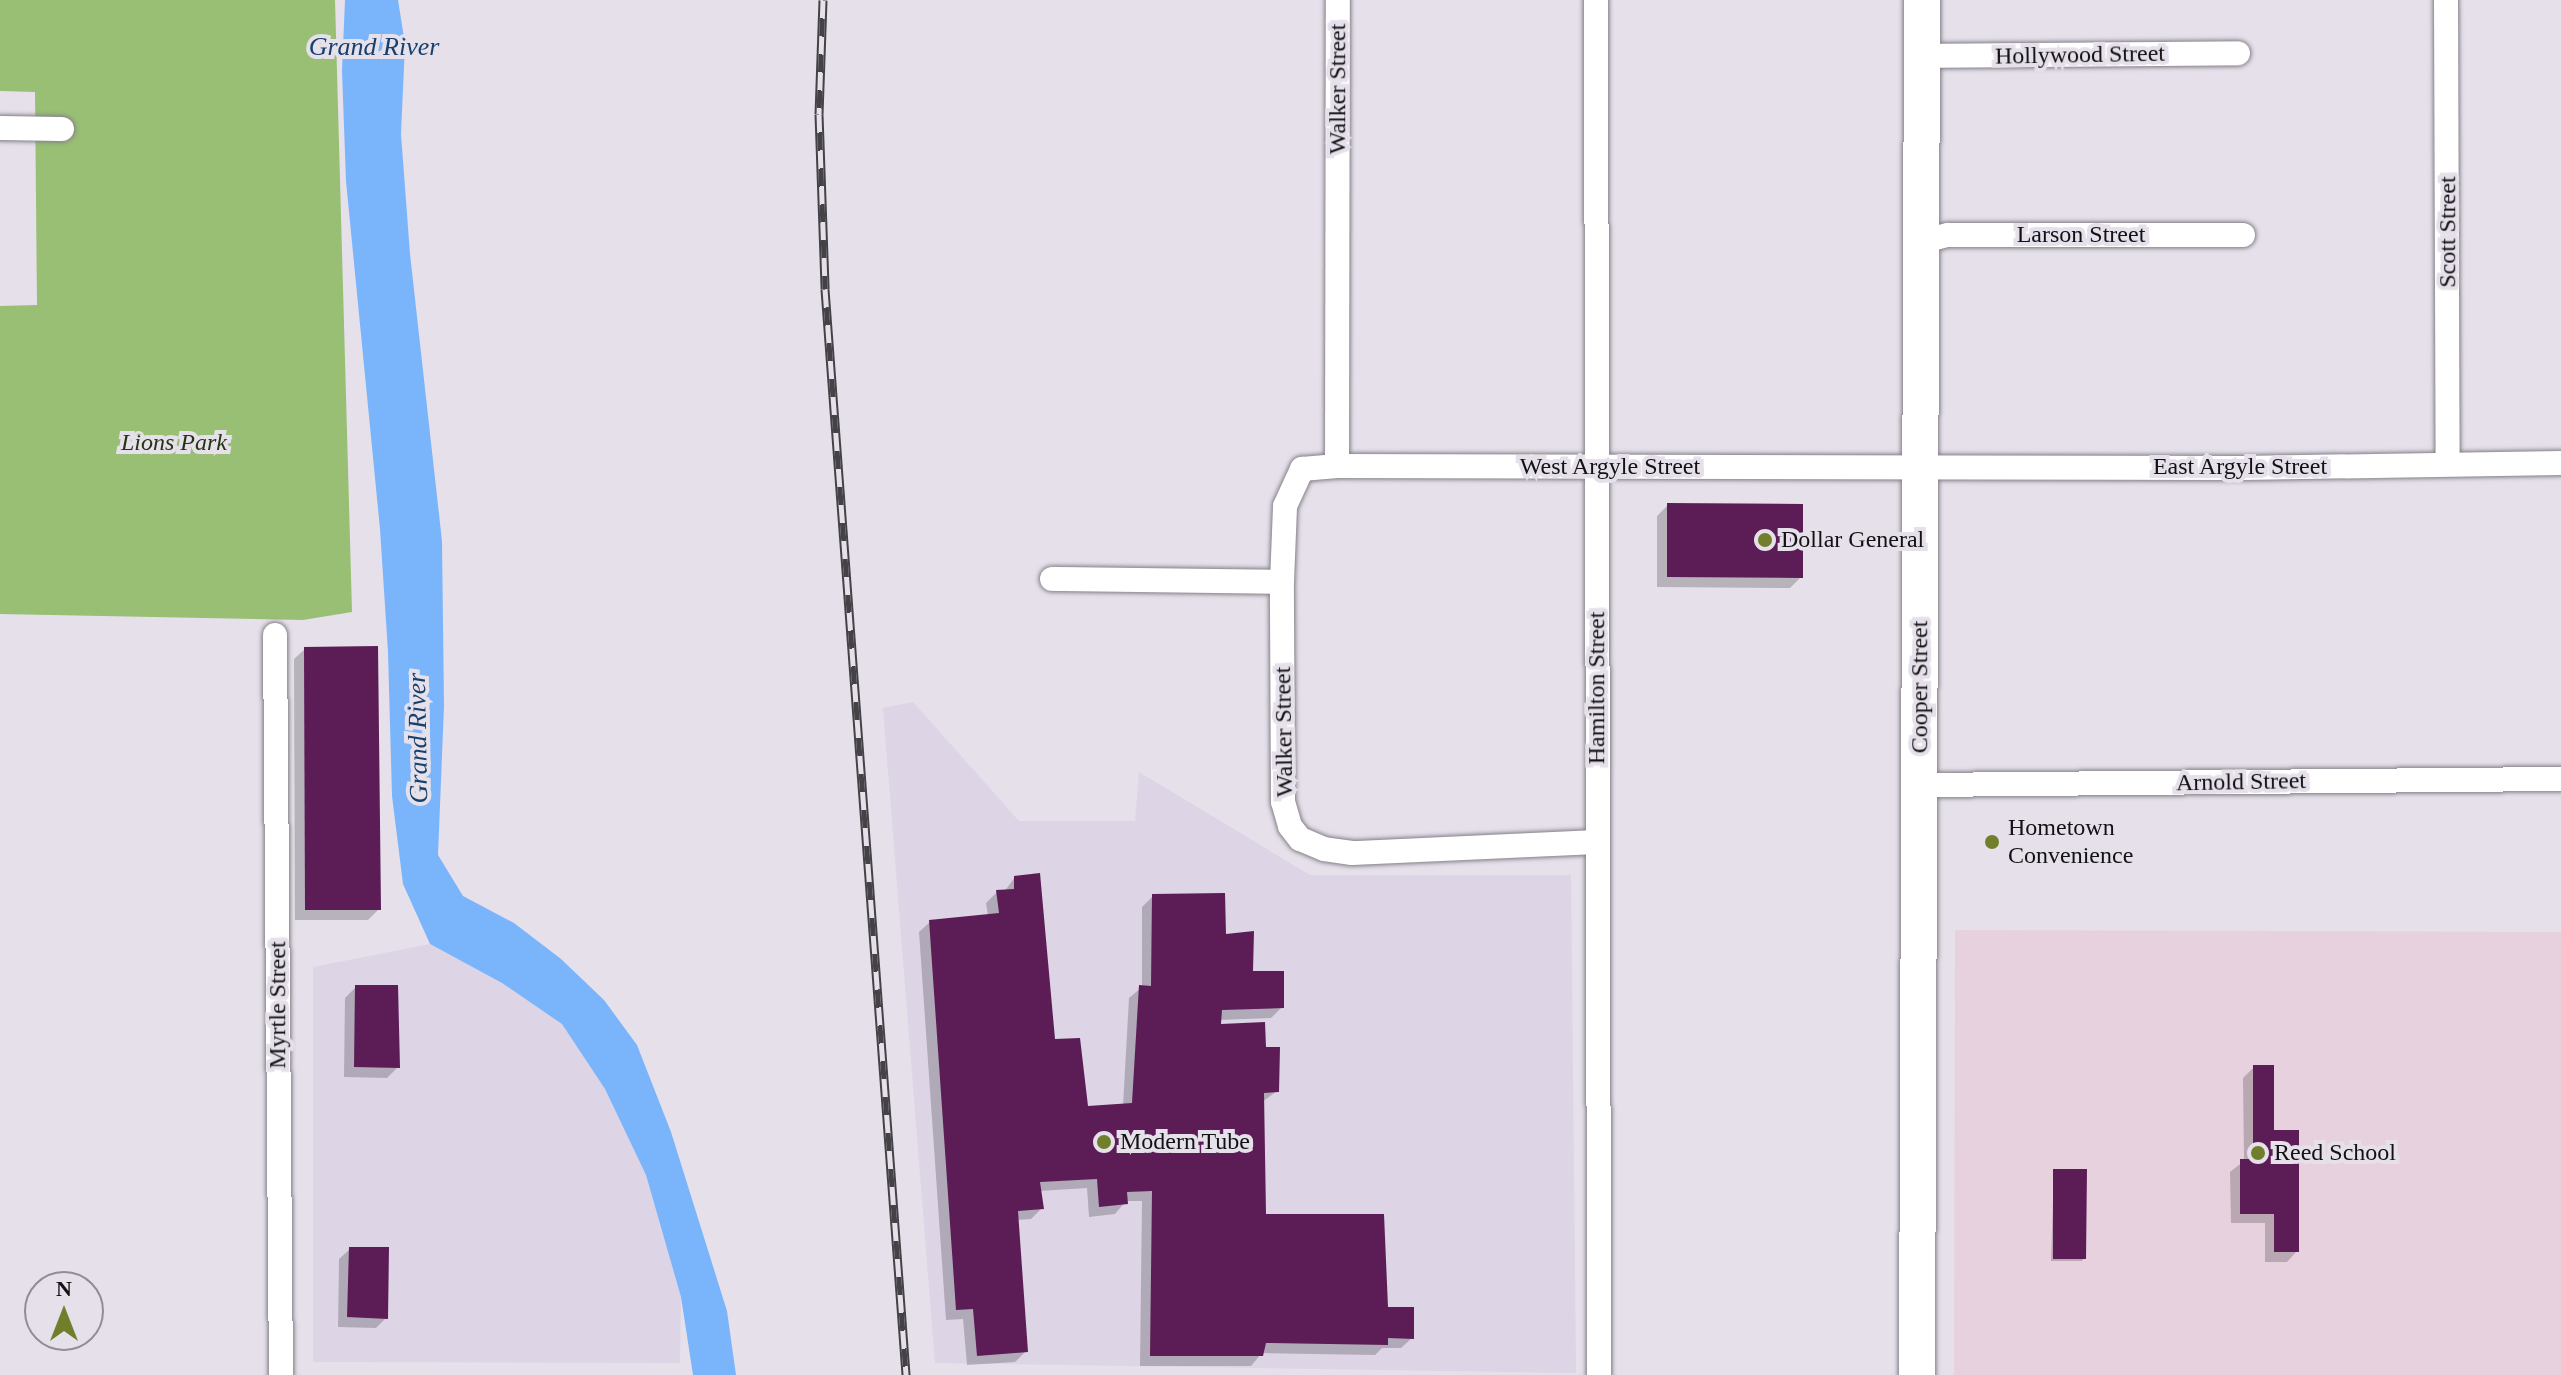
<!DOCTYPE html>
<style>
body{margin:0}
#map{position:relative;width:2561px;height:1375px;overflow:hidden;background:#e5e0ea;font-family:Georgia,serif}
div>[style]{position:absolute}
.built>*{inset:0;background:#ddd4e5}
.education>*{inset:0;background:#e8d1de}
.green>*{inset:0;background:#98bf74}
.water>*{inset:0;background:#7ab5fc}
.shadow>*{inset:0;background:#0003}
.building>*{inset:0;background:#5c1d57}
.roads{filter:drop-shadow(0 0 2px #858089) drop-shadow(0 0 2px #858089)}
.street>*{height:24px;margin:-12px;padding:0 12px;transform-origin:12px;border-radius:12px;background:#fff}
.primary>*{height:36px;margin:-18px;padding:0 18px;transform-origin:18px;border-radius:18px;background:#fff}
.rail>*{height:9px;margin-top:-4.5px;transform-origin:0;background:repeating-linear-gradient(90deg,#e5e0ea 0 18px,#444246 0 36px);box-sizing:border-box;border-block:2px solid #444246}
.dots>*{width:22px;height:22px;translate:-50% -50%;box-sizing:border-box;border:4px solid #e5e0ea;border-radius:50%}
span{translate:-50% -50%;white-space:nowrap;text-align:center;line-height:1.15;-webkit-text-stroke:8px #e5e0ea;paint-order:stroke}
.street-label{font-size:24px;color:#121114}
.park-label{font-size:24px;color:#243513;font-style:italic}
.poi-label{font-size:24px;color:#121114}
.left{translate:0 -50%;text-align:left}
.water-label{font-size:26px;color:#17406c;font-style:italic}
.north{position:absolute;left:24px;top:1271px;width:80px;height:80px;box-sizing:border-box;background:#e5e0ea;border:2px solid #918d94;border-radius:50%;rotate:0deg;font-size:22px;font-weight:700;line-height:32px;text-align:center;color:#121114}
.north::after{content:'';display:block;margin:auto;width:28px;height:36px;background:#717e2b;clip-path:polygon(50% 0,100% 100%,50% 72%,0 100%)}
</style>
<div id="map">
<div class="built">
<div style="clip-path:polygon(913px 702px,1019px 821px,1135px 821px,1139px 772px,1310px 875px,1571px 875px,1576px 1373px,935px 1363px,883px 708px)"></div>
<div style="clip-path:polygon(430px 944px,502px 983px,562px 1023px,605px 1089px,646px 1175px,681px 1297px,680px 1363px,313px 1362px,313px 967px)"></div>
</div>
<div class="education">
<div style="clip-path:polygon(1955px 930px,2561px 932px,2561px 1375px,1954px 1375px)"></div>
</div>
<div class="green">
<div style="clip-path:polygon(0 0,335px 0,352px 612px,303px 620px,0 614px,0 306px,37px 305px,35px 92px,0 91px)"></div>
</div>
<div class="water">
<div style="clip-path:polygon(345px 0,398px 0,405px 44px,401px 134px,410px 254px,442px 541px,444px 706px,438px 855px,463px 896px,514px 923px,561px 959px,604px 1000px,637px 1045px,671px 1132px,727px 1311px,736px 1375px,693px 1375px,681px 1297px,646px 1175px,605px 1089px,562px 1024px,502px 983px,430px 944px,403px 884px,392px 796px,388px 652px,380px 529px,346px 181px,342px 71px)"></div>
</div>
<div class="shadow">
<div style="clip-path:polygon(1668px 505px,1801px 577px,1790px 588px,1657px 587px,1657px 516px)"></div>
<div style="clip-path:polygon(305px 649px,379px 909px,368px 920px,295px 920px,294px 659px)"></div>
<div style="clip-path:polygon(1015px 877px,1053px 1042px,1086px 1108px,1123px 1106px,1129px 998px,1142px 987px,1142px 907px,1153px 896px,1224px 936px,1282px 1007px,1271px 1018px,1219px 1020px,1219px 1026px,1264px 1049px,1277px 1091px,1262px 1102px,1264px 1216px,1386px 1309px,1412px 1338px,1401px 1348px,1382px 1348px,1375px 1355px,1262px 1353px,1251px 1366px,1140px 1366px,1142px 1201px,1126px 1201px,1115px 1214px,1089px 1217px,1087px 1188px,1039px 1191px,1042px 1208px,1031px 1219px,1016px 1220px,1026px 1351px,1015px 1362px,967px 1365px,963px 1319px,946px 1320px,919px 932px,930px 922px,988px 916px,986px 903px,997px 892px,1004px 892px)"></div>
<div style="clip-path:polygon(356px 987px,398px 1067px,387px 1078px,344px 1077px,345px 998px)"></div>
<div style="clip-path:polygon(2254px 1067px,2297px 1251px,2287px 1262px,2265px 1262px,2265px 1223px,2231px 1223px,2230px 1172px,2244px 1161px,2243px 1078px)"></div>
<div style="clip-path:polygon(2054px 1171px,2084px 1258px,2082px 1261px,2051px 1261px)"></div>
<div style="clip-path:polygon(350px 1249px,386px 1318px,376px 1328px,338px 1327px,339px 1259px)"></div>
</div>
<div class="building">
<div style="clip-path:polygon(1667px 503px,1803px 504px,1803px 578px,1667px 577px)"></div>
<div style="clip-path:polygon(378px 646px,381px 910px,305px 910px,304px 647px)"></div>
<div style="clip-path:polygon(1040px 873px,1055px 1039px,1080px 1038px,1088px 1106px,1132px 1103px,1139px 985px,1151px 986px,1152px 894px,1225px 893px,1226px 934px,1254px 931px,1253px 971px,1284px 971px,1284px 1008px,1222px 1010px,1221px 1024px,1265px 1022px,1266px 1047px,1280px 1047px,1279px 1092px,1264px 1093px,1266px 1214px,1384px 1214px,1388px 1307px,1414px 1307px,1414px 1339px,1388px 1338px,1388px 1345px,1266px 1343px,1263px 1356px,1150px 1356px,1152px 1191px,1127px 1192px,1128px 1204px,1099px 1207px,1097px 1179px,1040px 1182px,1044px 1209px,1018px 1211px,1028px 1352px,977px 1356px,973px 1309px,956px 1310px,929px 920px,999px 913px,996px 890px,1014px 889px,1014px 876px)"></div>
<div style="clip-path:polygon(355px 985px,398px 985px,400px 1068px,354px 1067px)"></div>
<div style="clip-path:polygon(2253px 1065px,2274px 1065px,2274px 1130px,2299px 1130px,2299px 1252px,2274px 1252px,2274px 1214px,2240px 1214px,2240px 1159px,2253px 1159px)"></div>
<div style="clip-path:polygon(2053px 1169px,2087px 1169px,2086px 1259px,2053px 1259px)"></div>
<div style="clip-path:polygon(349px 1247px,389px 1247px,388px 1319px,347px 1317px)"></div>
</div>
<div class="roads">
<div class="street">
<div style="left:1596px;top:0;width:1375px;rotate:89.87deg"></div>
<div style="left:2446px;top:0;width:464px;rotate:89.8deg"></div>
<div style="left:1922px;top:56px;width:316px;rotate:-0.5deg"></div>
<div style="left:0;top:128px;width:62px;rotate:0.9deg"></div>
<div style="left:1921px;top:242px;width:28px;rotate:-15deg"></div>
<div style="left:1948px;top:235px;width:295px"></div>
<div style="left:1337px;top:466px;width:466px;rotate:-89.9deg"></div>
<div style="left:1052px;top:579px;width:230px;rotate:0.7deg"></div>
<div style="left:275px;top:635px;width:740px;rotate:89.54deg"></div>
<div style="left:1920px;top:785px;width:641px;rotate:-0.54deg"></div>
<div style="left:1597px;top:842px;width:245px;rotate:177.4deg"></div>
<div style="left:1352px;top:853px;width:28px;rotate:-172deg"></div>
<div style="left:1324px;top:849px;width:26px;rotate:-157deg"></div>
<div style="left:1300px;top:839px;width:16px;rotate:-128deg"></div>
<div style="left:1290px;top:826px;width:25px;rotate:-106deg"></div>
<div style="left:1283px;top:802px;width:220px;rotate:-90.3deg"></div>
<div style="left:1282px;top:582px;width:76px;rotate:-87.7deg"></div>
<div style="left:1285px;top:506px;width:41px;rotate:-65.3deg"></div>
<div style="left:1302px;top:469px;width:35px;rotate:-5deg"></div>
<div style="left:1337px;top:466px;width:905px;rotate:0.13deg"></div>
<div style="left:2242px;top:468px;width:319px;rotate:-0.9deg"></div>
</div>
<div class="primary">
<div style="left:1917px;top:1375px;width:1375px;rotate:-89.79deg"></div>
</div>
</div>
<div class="rail">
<div style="left:823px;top:0;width:114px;rotate:92deg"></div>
<div style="left:819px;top:114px;width:175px;rotate:88deg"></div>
<div style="left:825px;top:289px;width:1089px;rotate:85.73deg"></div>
</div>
<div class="dots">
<div style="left:1765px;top:540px;background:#717e2b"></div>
<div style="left:1992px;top:842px;background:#717e2b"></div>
<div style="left:1104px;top:1142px;background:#717e2b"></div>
<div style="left:2258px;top:1153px;background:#717e2b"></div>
</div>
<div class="street-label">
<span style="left:2080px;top:55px;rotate:-1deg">Hollywood Street</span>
<span style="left:1338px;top:89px;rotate:-90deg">Walker Street</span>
<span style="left:2448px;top:232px;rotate:-90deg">Scott Street</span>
<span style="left:2081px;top:235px">Larson Street</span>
<span style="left:1610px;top:467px">West Argyle Street</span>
<span style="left:2240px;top:467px">East Argyle Street</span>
<span style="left:1920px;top:687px;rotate:-90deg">Cooper Street</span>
<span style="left:1597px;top:688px;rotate:-90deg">Hamilton Street</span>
<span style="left:1284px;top:732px;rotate:-91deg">Walker Street</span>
<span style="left:2241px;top:782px;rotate:-1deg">Arnold Street</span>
<span style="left:278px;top:1005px;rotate:-90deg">Myrtle Street</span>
</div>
<div class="park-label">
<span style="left:174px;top:443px">Lions Park</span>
</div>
<div class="poi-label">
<span class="left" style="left:1781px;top:540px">Dollar General</span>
<span class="left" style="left:2008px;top:842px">Hometown<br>Convenience</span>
<span class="left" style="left:1120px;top:1142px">Modern Tube</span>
<span class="left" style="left:2274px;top:1153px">Reed School</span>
</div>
<div class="water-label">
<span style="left:374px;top:47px">Grand River</span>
<span style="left:418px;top:738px;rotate:-91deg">Grand River</span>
</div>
<div class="north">N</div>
</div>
